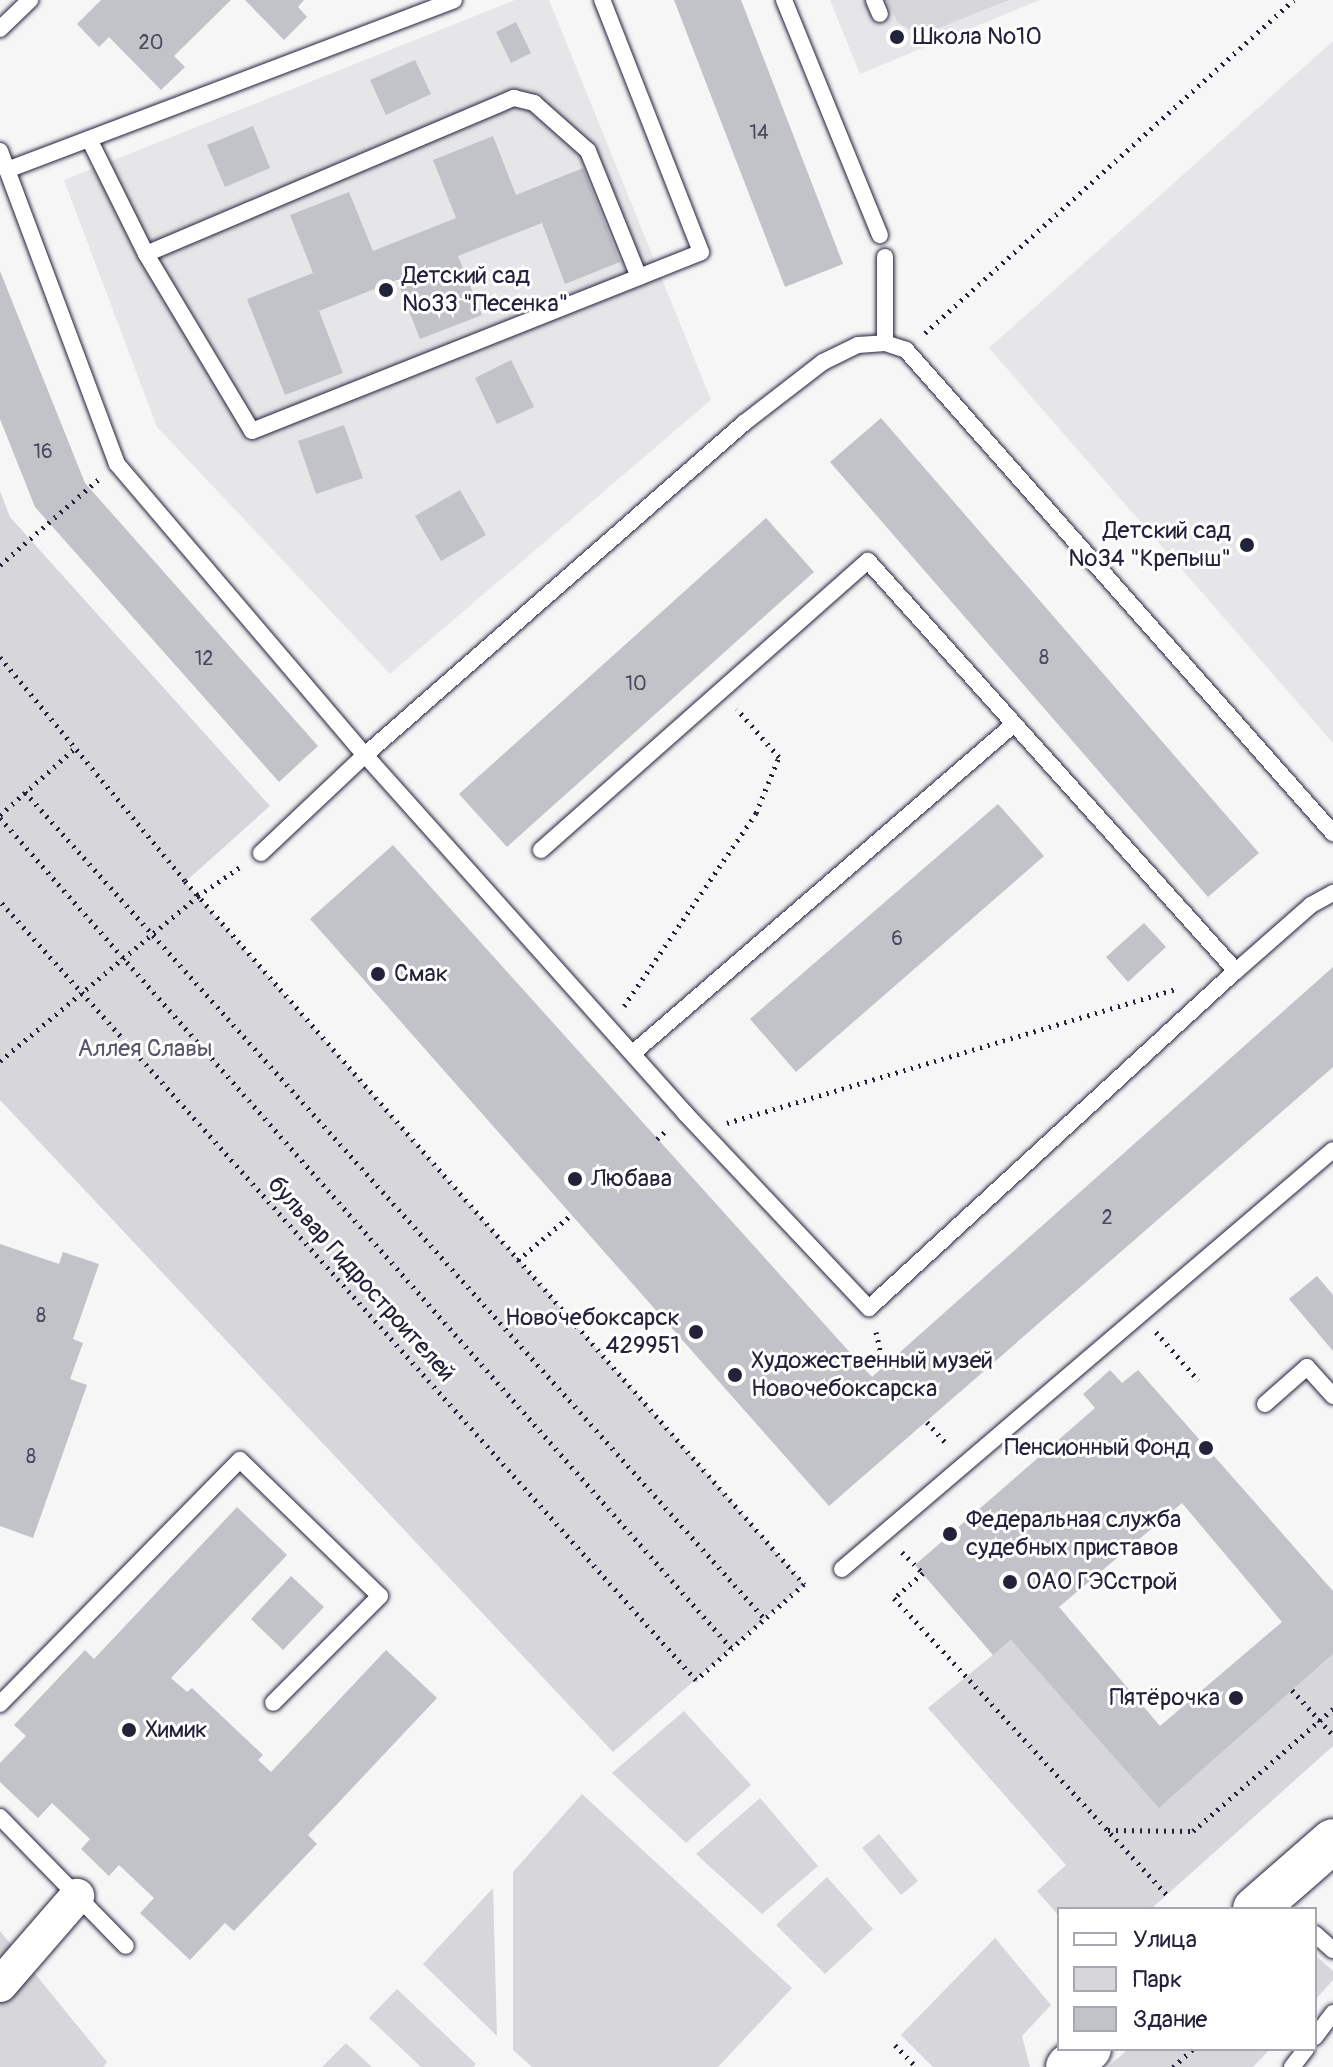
<!DOCTYPE html>
<meta charset="utf-8">
<style>
body{margin:0}
#map{position:relative;width:1333px;height:2067px;overflow:hidden;background:#f6f6f7;font-family:Pangolin,sans-serif}
div>[style]{position:absolute}
.built>*{inset:0;background:#e6e6e9}
.green>*{inset:0;background:#d7d7db}
.building>*{inset:0;background:#c2c2c9}
.path>*{height:5px;margin-top:-2.5px;transform-origin:0;background:repeating-linear-gradient(90deg,#22223b 0 2px,transparent 0 8px)}
.roads{filter:drop-shadow(0 0 2px #22223b) drop-shadow(0 0 2px #22223b)}
.lane>*{height:16px;margin:-8px;padding:0 8px;transform-origin:8px;border-radius:8px;background:#fff}
.street>*{height:34px;margin:-17px;padding:0 17px;transform-origin:17px;border-radius:17px;background:#fff}
.secondary>*{height:44px;margin:-22px;padding:0 22px;transform-origin:22px;border-radius:22px;background:#fff}
.dots>*{width:22px;height:22px;translate:-50% -50%;box-sizing:border-box;border:4px solid #fff;border-radius:50%}
span{translate:-50% -50%;white-space:nowrap;text-align:center;line-height:1.15;-webkit-text-stroke:6px #fff;paint-order:stroke}
.number-label{font-size:20px;color:#4a4a5e}
.number-label span{-webkit-text-stroke-width:0}
.poi-label{font-size:24px;color:#22223b}
.left{translate:0 -50%;text-align:left}
.right{translate:-100% -50%;text-align:right}
.park-label{font-size:24px;color:#58586b}
.street-label{font-size:24px;color:#22223b}
.legend{position:absolute;left:1057px;top:1907px;width:260px;height:144px;box-sizing:border-box;background:#fff;border:2px solid #a7a7b1;margin:0;padding:10px 14px;list-style:none;font-size:24px;color:#22223b}
.legend li{display:flex;align-items:center;gap:16px;height:40px}
.legend b{width:40px;border:2px solid #a7a7b1}
</style>
<div id="map">
<div class="built">
<div style="clip-path:polygon(515px 0,549px 0,711px 400px,390px 674px,157px 427px,64px 180px)"></div>
<div style="clip-path:polygon(830px 0,1040px 0,860px 74px)"></div>
<div style="clip-path:polygon(1333px 41px,1333px 743px,989px 348px)"></div>
</div>
<div class="green">
<div style="clip-path:polygon(886px 0,1009px 0,921px 35px,898px 23px)"></div>
<div style="clip-path:polygon(0 491px,10px 517px,270px 806px,185px 882px,804px 1584px,613px 1752px,0 1100px)"></div>
<div style="clip-path:polygon(1011px 1640px,1160px 1807px,1333px 1654px,1333px 1746px,1151px 1909px,1059px 1909px,1059px 1916px,1037px 1891px,1066px 1865px,928px 1708px)"></div>
<div style="clip-path:polygon(684px 1711px,751px 1785px,686px 1843px,612px 1773px)"></div>
<div style="clip-path:polygon(582px 1794px,792px 1988px,718px 2067px,532px 2067px,513px 2050px,513px 1872px)"></div>
<div style="clip-path:polygon(760px 1798px,818px 1866px,762px 1914px,696px 1854px)"></div>
<div style="clip-path:polygon(879px 1834px,918px 1881px,901px 1895px,862px 1848px)"></div>
<div style="clip-path:polygon(827px 1877px,873px 1929px,825px 1974px,776px 1925px)"></div>
<div style="clip-path:polygon(493px 1888px,497px 2036px,423px 1964px)"></div>
<div style="clip-path:polygon(0 1931px,107px 2062px,103px 2067px,0 2067px)"></div>
<div style="clip-path:polygon(995px 1938px,1051px 2005px,1022px 2036px,1030px 2067px,933px 2067px,901px 2035px)"></div>
<div style="clip-path:polygon(1315px 1955px,1333px 1971px,1333px 1980px,1315px 2000px)"></div>
<div style="clip-path:polygon(397px 1989px,476px 2064px,473px 2067px,421px 2067px,369px 2018px)"></div>
<div style="clip-path:polygon(346px 2043px,372px 2067px,322px 2067px)"></div>
<div style="clip-path:polygon(1128px 2049px,1270px 2049px,1253px 2067px,1108px 2067px)"></div>
</div>
<div class="building">
<div style="clip-path:polygon(101px 0,231px 0,174px 56px,185px 67px,161px 90px,109px 37px,99px 47px,77px 24px)"></div>
<div style="clip-path:polygon(245px 0,304px 0,298px 7px,307px 17px,284px 40px)"></div>
<div style="clip-path:polygon(674px 0,741px 0,843px 264px,785px 287px)"></div>
<div style="clip-path:polygon(516px 22px,531px 53px,511px 63px,496px 32px)"></div>
<div style="clip-path:polygon(415px 60px,431px 94px,386px 115px,370px 80px)"></div>
<div style="clip-path:polygon(253px 126px,270px 168px,225px 187px,207px 145px)"></div>
<div style="clip-path:polygon(493px 136px,516px 195px,583px 168px,620px 262px,565px 284px,542px 223px,458px 256px,482px 315px,420px 339px,397px 280px,319px 311px,343px 373px,285px 395px,247px 299px,313px 273px,290px 215px,349px 192px,373px 251px,456px 218px,433px 160px)"></div>
<div style="clip-path:polygon(0 271px,85px 483px,318px 746px,279px 782px,35px 507px,0 419px)"></div>
<div style="clip-path:polygon(511px 360px,534px 407px,497px 424px,475px 378px)"></div>
<div style="clip-path:polygon(881px 418px,1259px 853px,1208px 897px,830px 462px)"></div>
<div style="clip-path:polygon(344px 425px,363px 478px,316px 494px,298px 441px)"></div>
<div style="clip-path:polygon(460px 490px,486px 535px,441px 561px,415px 516px)"></div>
<div style="clip-path:polygon(766px 518px,814px 572px,507px 847px,459px 794px)"></div>
<div style="clip-path:polygon(998px 804px,1044px 856px,796px 1072px,750px 1019px)"></div>
<div style="clip-path:polygon(393px 845px,872px 1377px,1333px 967px,1333px 1067px,829px 1506px,310px 919px)"></div>
<div style="clip-path:polygon(1144px 923px,1166px 947px,1128px 982px,1106px 957px)"></div>
<div style="clip-path:polygon(0 1244px,59px 1264px,63px 1252px,99px 1264px,73px 1339px,83px 1343px,70px 1379px,87px 1385px,33px 1538px,0 1526px)"></div>
<div style="clip-path:polygon(1317px 1276px,1333px 1295px,1333px 1351px,1289px 1299px)"></div>
<div style="clip-path:polygon(evenodd,1110px 1370px,1122px 1383px,1138px 1370px,1333px 1591px,1333px 1654px,1159px 1808px,1011px 1640px,993px 1655px,915px 1565px,1095px 1408px,1083px 1394px,1110px 1370px,1182px 1503px,1282px 1622px,1160px 1726px,1059px 1607px,1182px 1503px)"></div>
<div style="clip-path:polygon(237px 1507px,287px 1555px,171px 1678px,187px 1692px,192px 1688px,263px 1755px,258px 1760px,271px 1772px,386px 1650px,437px 1698px,308px 1835px,317px 1844px,234px 1931px,225px 1923px,190px 1960px,140px 1913px,154px 1898px,119px 1865px,109px 1876px,81px 1849px,90px 1839px,52px 1803px,38px 1818px,0 1782px,0 1763px,26px 1736px,14px 1725px,85px 1650px,94px 1659px)"></div>
<div style="clip-path:polygon(291px 1576px,324px 1607px,283px 1650px,251px 1619px)"></div>
</div>
<div class="path">
<div style="left:925px;top:333px;width:497px;rotate:-42.1deg"></div>
<div style="left:0;top:565px;width:131px;rotate:-41deg"></div>
<div style="left:0;top:657px;width:291px;rotate:50.4deg"></div>
<div style="left:185px;top:881px;width:937px;rotate:48.64deg"></div>
<div style="left:804px;top:1584px;width:144px;rotate:138.4deg"></div>
<div style="left:696px;top:1680px;width:1045px;rotate:-131.78deg"></div>
<div style="left:25px;top:792px;width:1110px;rotate:48.18deg"></div>
<div style="left:0;top:815px;width:99px;rotate:-41.7deg"></div>
<div style="left:0;top:818px;width:1107px;rotate:48.62deg"></div>
<div style="left:624px;top:1006px;width:234px;rotate:-55.6deg"></div>
<div style="left:756px;top:813px;width:61px;rotate:-67.7deg"></div>
<div style="left:779px;top:757px;width:64px;rotate:-131.2deg"></div>
<div style="left:0;top:1061px;width:258px;rotate:-39.8deg"></div>
<div style="left:198px;top:896px;width:51px;rotate:-34.6deg"></div>
<div style="left:727px;top:1123px;width:470px;rotate:-16.6deg"></div>
<div style="left:657px;top:1139px;width:15px;rotate:-42deg"></div>
<div style="left:518px;top:1260px;width:70px;rotate:-40.3deg"></div>
<div style="left:876px;top:1332px;width:35px;rotate:77deg"></div>
<div style="left:1156px;top:1332px;width:64px;rotate:48.8deg"></div>
<div style="left:927px;top:1422px;width:31px;rotate:48deg"></div>
<div style="left:902px;top:1552px;width:30px;rotate:45deg"></div>
<div style="left:923px;top:1573px;width:38px;rotate:139deg"></div>
<div style="left:894px;top:1598px;width:403px;rotate:47.4deg"></div>
<div style="left:1292px;top:1690px;width:61px;rotate:47.7deg"></div>
<div style="left:1108px;top:1830px;width:85px;rotate:0.7deg"></div>
<div style="left:1193px;top:1831px;width:186px;rotate:-41.1deg"></div>
<div style="left:895px;top:2045px;width:30px;rotate:46deg"></div>
<div style="left:1173px;top:2067px;width:27px;rotate:-42deg"></div>
</div>
<div class="roads">
<div class="lane">
<div style="left:784px;top:0;width:254px;rotate:67.8deg"></div>
<div style="left:874px;top:0;width:15px;rotate:67deg"></div>
<div style="left:0;top:29px;width:42px;rotate:-44deg"></div>
<div style="left:89px;top:139px;width:128px;rotate:63.6deg"></div>
<div style="left:146px;top:254px;width:206px;rotate:59.1deg"></div>
<div style="left:252px;top:431px;width:483px;rotate:-21.7deg"></div>
<div style="left:701px;top:252px;width:271px;rotate:-111.4deg"></div>
<div style="left:0;top:151px;width:334px;rotate:69.5deg"></div>
<div style="left:117px;top:464px;width:382px;rotate:49.6deg"></div>
<div style="left:365px;top:755px;width:480px;rotate:48.2deg"></div>
<div style="left:685px;top:1113px;width:268px;rotate:46.7deg"></div>
<div style="left:869px;top:1308px;width:498px;rotate:-42.6deg"></div>
<div style="left:1236px;top:971px;width:100px;rotate:-41.3deg"></div>
<div style="left:1311px;top:905px;width:25px;rotate:-29deg"></div>
<div style="left:7px;top:170px;width:478px;rotate:-20.8deg"></div>
<div style="left:146px;top:254px;width:400px;rotate:-23deg"></div>
<div style="left:514px;top:98px;width:21px;rotate:14deg"></div>
<div style="left:534px;top:103px;width:72px;rotate:41.6deg"></div>
<div style="left:588px;top:151px;width:136px;rotate:68deg"></div>
<div style="left:885px;top:257px;width:86px;rotate:90deg"></div>
<div style="left:541px;top:850px;width:436px;rotate:-41.5deg"></div>
<div style="left:868px;top:561px;width:551px;rotate:48.09deg"></div>
<div style="left:261px;top:853px;width:143px;rotate:-43.3deg"></div>
<div style="left:365px;top:755px;width:504px;rotate:-41.22deg"></div>
<div style="left:744px;top:423px;width:100px;rotate:-37.7deg"></div>
<div style="left:823px;top:362px;width:39px;rotate:-26deg"></div>
<div style="left:858px;top:345px;width:27px;rotate:-4deg"></div>
<div style="left:885px;top:343px;width:22px;rotate:18deg"></div>
<div style="left:906px;top:350px;width:645px;rotate:48.52deg"></div>
<div style="left:633px;top:1053px;width:503px;rotate:-40.81deg"></div>
<div style="left:1265px;top:1404px;width:56px;rotate:-41.4deg"></div>
<div style="left:1307px;top:1367px;width:39px;rotate:48deg"></div>
<div style="left:842px;top:1569px;width:645px;rotate:-40.48deg"></div>
<div style="left:0;top:1704px;width:342px;rotate:-45.5deg"></div>
<div style="left:240px;top:1460px;width:195px;rotate:44.2deg"></div>
<div style="left:380px;top:1596px;width:151px;rotate:135deg"></div>
<div style="left:0;top:1817px;width:180px;rotate:45.7deg"></div>
<div style="left:1315px;top:1934px;width:24px;rotate:42deg"></div>
<div style="left:1315px;top:2037px;width:30px;rotate:-53deg"></div>
<div style="left:1292px;top:2067px;width:23px;rotate:-52deg"></div>
</div>
<div class="street">
<div style="left:0;top:1985px;width:118px;rotate:-49.1deg"></div>
</div>
<div class="secondary">
<div style="left:1255px;top:1909px;width:103px;rotate:-41.1deg"></div>
<div style="left:1068px;top:2067px;width:28px;rotate:-41deg"></div>
</div>
</div>
<div class="dots">
<div style="left:897px;top:37px;background:#22223b"></div>
<div style="left:386px;top:290px;background:#22223b"></div>
<div style="left:1247px;top:545px;background:#22223b"></div>
<div style="left:378px;top:974px;background:#22223b"></div>
<div style="left:575px;top:1179px;background:#22223b"></div>
<div style="left:696px;top:1332px;background:#22223b"></div>
<div style="left:735px;top:1375px;background:#22223b"></div>
<div style="left:1206px;top:1448px;background:#22223b"></div>
<div style="left:950px;top:1534px;background:#22223b"></div>
<div style="left:1010px;top:1582px;background:#22223b"></div>
<div style="left:1236px;top:1698px;background:#22223b"></div>
<div style="left:129px;top:1730px;background:#22223b"></div>
</div>
<div class="number-label">
<span style="left:151px;top:42px">20</span>
<span style="left:759px;top:132px">14</span>
<span style="left:43px;top:451px">16</span>
<span style="left:1044px;top:657px">8</span>
<span style="left:204px;top:658px">12</span>
<span style="left:636px;top:683px">10</span>
<span style="left:897px;top:938px">6</span>
<span style="left:1107px;top:1217px">2</span>
<span style="left:41px;top:1315px">8</span>
<span style="left:31px;top:1456px">8</span>
</div>
<div class="poi-label">
<span class="left" style="left:913px;top:37px">Школа №10</span>
<span class="left" style="left:402px;top:290px">Детский сад<br>№33 "Песенка"</span>
<span class="right" style="left:1231px;top:545px">Детский сад<br>№34 "Крепыш"</span>
<span class="left" style="left:394px;top:974px">Смак</span>
<span class="left" style="left:591px;top:1179px">Любава</span>
<span class="right" style="left:680px;top:1332px">Новочебоксарск<br>429951</span>
<span class="left" style="left:751px;top:1375px">Художественный музей<br>Новочебоксарска</span>
<span class="right" style="left:1190px;top:1448px">Пенсионный Фонд</span>
<span class="left" style="left:966px;top:1534px">Федеральная служба<br>судебных приставов</span>
<span class="left" style="left:1026px;top:1582px">ОАО ГЭСстрой</span>
<span class="right" style="left:1220px;top:1698px">Пятёрочка</span>
<span class="left" style="left:145px;top:1730px">Химик</span>
</div>
<div class="park-label">
<span style="left:145px;top:1049px">Аллея Славы</span>
</div>
<div class="street-label">
<span style="left:361px;top:1279px;rotate:48deg">бульвар Гидростроителей</span>
</div>
<ul class="legend">
<li><b style="height:10px;background:#fff"></b>Улица</li>
<li><b style="height:22px;background:#d7d7db"></b>Парк</li>
<li><b style="height:22px;background:#c2c2c9"></b>Здание</li>
</ul>
</div>
